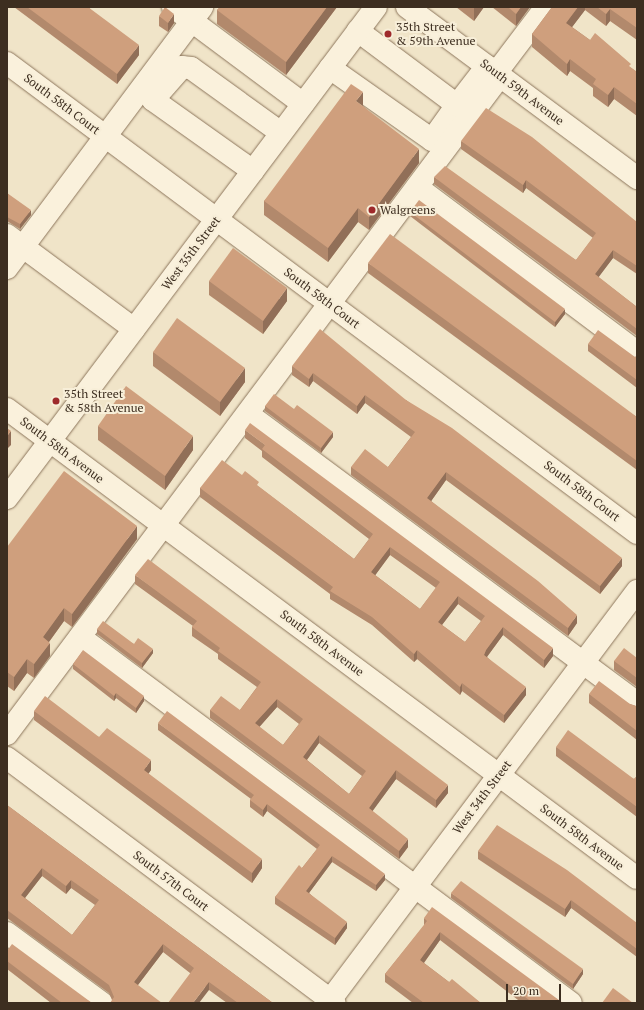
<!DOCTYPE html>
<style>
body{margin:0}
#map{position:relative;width:644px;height:1010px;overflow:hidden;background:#f0e4c8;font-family:"PT Serif",serif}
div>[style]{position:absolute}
.roads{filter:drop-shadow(0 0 1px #8d765c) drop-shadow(0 0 1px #8d765c)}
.minor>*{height:22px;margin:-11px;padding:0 11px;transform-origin:11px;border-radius:11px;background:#faf1dc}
.wall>*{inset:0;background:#b2896c}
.shaded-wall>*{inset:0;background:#916f58}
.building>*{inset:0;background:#cf9f7d}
.dots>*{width:11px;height:11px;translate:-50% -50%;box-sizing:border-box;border:2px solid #f7eed8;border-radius:50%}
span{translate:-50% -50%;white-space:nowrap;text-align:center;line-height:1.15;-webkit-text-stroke:4px #f7eed8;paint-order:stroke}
.poi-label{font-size:12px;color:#3d2e20}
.left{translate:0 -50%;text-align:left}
.street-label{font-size:12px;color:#3d2e20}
.frame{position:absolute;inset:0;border:8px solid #3d2e20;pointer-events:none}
.scale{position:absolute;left:506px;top:984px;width:55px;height:18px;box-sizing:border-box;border:2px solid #3d2e20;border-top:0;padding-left:5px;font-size:12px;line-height:14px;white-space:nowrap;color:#3d2e20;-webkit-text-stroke:3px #f7eed8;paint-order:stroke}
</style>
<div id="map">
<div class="roads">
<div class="minor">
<div style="left:173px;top:7px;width:162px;rotate:36.7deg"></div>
<div style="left:407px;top:7px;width:287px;rotate:36.6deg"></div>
<div style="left:7px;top:63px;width:786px;rotate:36.72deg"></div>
<div style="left:330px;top:68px;width:125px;rotate:35.2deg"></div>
<div style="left:432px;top:140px;width:43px;rotate:-54.5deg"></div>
<div style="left:457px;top:105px;width:124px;rotate:-143.2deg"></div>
<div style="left:496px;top:73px;width:83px;rotate:-52.9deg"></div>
<div style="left:457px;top:105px;width:49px;rotate:-52.4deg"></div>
<div style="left:253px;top:171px;width:123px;rotate:-144.6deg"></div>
<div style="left:153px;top:100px;width:44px;rotate:-48.7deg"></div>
<div style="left:182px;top:67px;width:9px;rotate:6deg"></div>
<div style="left:191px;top:68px;width:111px;rotate:35.8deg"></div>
<div style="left:417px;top:187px;width:275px;rotate:36.9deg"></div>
<div style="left:7px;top:235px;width:158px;rotate:36.5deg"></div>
<div style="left:7px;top:268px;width:326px;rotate:-53.2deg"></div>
<div style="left:7px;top:409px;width:785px;rotate:36.67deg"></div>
<div style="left:248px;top:414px;width:485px;rotate:36.6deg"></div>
<div style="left:7px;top:498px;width:614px;rotate:-53.07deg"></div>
<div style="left:80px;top:637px;width:612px;rotate:36.7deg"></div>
<div style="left:7px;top:734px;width:822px;rotate:-53.16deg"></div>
<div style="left:7px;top:758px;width:409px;rotate:36.8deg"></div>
<div style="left:7px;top:933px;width:118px;rotate:36.4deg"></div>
<div style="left:328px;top:1003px;width:515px;rotate:-53.13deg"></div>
</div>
</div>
<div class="wall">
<div style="clip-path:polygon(14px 7px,88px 7px,139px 55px,117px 84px)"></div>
<div style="clip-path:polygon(220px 7px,337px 7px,286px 75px,217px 24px,217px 10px)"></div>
<div style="clip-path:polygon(456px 7px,484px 7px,474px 21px)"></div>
<div style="clip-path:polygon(492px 7px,530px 7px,516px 26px)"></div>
<div style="clip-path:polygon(552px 7px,637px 7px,637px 40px,610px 21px,606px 26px,585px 10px,572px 27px,590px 40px,637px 72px,637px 116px,614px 99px,608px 107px,593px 96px,593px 88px,570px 71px,567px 76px,532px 47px,532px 34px)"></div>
<div style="clip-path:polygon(159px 16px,174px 23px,168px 32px,159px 26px)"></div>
<div style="clip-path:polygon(363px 106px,419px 163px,369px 230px,358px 222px,328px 262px,264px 215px,264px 201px)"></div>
<div style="clip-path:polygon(461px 141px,637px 222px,637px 274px,613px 258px,598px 277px,637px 307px,637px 336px,434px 184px,434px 177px,576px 260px,593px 238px,526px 188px,523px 193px,461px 149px)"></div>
<div style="clip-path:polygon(7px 193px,31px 215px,20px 229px,7px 221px)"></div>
<div style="clip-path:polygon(410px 212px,565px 314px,555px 327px,410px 216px)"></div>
<div style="clip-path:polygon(368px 263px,637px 417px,637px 470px,368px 273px)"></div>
<div style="clip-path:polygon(209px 281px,287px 301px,263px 334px,209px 295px)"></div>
<div style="clip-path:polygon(588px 344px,635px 357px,637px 356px,637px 388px,588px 351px)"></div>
<div style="clip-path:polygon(153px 352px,245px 382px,220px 416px,153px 366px)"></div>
<div style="clip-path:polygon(292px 366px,406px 400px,622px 566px,600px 594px,446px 480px,431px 501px,577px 623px,568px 636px,351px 475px,351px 467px,388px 467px,411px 437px,365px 403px,357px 414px,313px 381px,309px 387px,292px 375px)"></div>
<div style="clip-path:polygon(265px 406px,294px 409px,333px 437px,321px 453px,265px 411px)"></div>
<div style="clip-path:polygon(98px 426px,193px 450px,165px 490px,98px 440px)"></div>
<div style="clip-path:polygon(evenodd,245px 430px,553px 656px,544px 668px,503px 635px,487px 657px,526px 695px,504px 723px,462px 691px,460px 695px,417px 659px,414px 662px,372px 625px,330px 599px,330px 594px,200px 497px,200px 488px,242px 475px,259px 487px,354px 559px,369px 539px,262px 457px,262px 451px,245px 438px,245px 430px,390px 555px,436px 588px,420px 609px,375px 575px,390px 555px,245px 430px,458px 604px,481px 621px,465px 642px,442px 625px,458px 604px)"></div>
<div style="clip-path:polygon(137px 539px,72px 627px,64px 621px,49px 642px,50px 656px,34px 678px,27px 673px,14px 691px,7px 686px,7px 547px)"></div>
<div style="clip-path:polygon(evenodd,135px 575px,448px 793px,436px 808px,396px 779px,372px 811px,408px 847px,399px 859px,210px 718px,210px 710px,240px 710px,257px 687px,218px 659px,218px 654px,192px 636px,192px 627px,193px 626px,135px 584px,135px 575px,277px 707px,299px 724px,283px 745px,259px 727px,277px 707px,135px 575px,319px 743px,362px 776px,349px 794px,307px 760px,319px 743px)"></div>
<div style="clip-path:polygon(97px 629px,134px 644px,153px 653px,142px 668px,97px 634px)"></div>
<div style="clip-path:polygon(637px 658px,637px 687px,614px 670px,614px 661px)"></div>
<div style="clip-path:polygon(73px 664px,144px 701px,136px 713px,116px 698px,114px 701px,73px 669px)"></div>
<div style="clip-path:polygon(589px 694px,630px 704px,636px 706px,637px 705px,637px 740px,589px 703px)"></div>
<div style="clip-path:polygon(34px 711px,99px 737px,151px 770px,148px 774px,262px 868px,252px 883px,34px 720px)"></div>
<div style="clip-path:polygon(158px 723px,385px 880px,376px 891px,332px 862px,309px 893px,347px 928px,335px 945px,275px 904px,275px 897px,302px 868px,317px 849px,267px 811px,263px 817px,250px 807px,250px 800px,251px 799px,158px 730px)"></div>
<div style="clip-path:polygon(556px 747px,634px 779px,637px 776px,637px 817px,556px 756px)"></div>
<div style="clip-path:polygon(evenodd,7px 805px,273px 1003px,227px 1003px,209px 990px,190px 973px,163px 952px,138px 985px,112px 1000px,109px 993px,7px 918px,7px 805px,42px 876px,66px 894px,71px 888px,95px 905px,72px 935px,25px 898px,42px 876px)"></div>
<div style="clip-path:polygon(478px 851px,637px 923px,637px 957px,571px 908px,565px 917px,478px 859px)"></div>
<div style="clip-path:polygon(451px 893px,583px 974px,573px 989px,451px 898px)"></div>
<div style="clip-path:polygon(424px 918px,563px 1003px,522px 1003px,440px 940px,424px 963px,449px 982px,481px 1003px,413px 1003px,385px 982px,385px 974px,424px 926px)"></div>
<div style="clip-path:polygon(7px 951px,92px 1003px,51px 1003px,7px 969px)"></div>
</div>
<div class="shaded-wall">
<div style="clip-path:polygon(327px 7px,337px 7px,286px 75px,286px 62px)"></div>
<div style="clip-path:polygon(475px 7px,484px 7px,474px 21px,474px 8px)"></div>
<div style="clip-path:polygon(521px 7px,530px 7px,516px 26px,516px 14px)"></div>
<div style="clip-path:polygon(578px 7px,585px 7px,585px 10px,566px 35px,566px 23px)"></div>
<div style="clip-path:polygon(610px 9px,610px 21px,606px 26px,606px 14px)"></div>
<div style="clip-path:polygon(174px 14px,174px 23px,168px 32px,168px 23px)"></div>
<div style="clip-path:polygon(139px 45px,139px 55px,117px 84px,117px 74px)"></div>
<div style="clip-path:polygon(570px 59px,570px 71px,567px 76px,567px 64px)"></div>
<div style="clip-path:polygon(614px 87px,614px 99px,608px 107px,608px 95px)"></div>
<div style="clip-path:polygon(363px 92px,363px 106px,356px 101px)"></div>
<div style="clip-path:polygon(419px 149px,419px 163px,369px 230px,369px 217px)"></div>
<div style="clip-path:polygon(526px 180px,526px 188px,523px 193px,523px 185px)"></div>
<div style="clip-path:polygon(358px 208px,358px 222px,328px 262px,328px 248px)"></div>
<div style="clip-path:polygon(31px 210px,31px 215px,20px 229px,20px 224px)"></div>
<div style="clip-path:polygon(613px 250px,613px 258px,595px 282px,595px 274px)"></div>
<div style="clip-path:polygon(287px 288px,287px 301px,263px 334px,263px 321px)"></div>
<div style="clip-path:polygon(565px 309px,565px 314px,555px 327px,555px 322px)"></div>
<div style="clip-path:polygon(245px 368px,245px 382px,220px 416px,220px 402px)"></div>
<div style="clip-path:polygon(313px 373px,313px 381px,309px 387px,309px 379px)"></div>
<div style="clip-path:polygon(365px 395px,365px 403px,357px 414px,357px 406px)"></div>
<div style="clip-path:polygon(11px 431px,11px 445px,7px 449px,7px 436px)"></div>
<div style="clip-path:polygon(333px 432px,333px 437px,321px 453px,321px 448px)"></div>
<div style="clip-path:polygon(193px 436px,193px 450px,165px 490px,165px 476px)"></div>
<div style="clip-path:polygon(446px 472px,446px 480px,427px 507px,427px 498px)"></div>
<div style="clip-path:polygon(137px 526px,137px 539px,72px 627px,72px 614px)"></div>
<div style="clip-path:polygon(390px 547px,390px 555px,371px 581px,371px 572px)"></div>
<div style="clip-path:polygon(622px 558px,622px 566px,600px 594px,600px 586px)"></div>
<div style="clip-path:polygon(458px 596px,458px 604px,438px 630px,438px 622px)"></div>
<div style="clip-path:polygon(64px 608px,64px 621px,43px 650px,43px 637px)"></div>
<div style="clip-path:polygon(577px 615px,577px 623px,568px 636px,568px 628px)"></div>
<div style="clip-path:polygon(503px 627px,503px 635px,486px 658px,484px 655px,486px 650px)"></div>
<div style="clip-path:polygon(50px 643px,50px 656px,34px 678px,34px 664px)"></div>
<div style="clip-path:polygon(553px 648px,553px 656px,544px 668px,544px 660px)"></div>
<div style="clip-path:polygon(153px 649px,153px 653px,142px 668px,142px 663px)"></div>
<div style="clip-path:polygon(417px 650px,417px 659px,414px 662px,414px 654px)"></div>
<div style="clip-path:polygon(27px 659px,27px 673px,14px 691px,14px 677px)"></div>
<div style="clip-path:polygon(462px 683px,462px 691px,460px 695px,460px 687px)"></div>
<div style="clip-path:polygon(526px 687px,526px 695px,504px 723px,504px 715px)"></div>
<div style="clip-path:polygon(116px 693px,116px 698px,114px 701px,114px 696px)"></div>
<div style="clip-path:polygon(144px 696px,144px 701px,136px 713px,136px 708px)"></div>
<div style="clip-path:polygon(277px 699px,277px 707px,255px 732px,255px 723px)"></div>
<div style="clip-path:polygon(319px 735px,319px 743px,303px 765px,303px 757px)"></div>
<div style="clip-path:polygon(151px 760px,151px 770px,144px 780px,144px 770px)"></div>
<div style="clip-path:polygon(396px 770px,396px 779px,369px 816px,369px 808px)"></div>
<div style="clip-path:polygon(448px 785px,448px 793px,436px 808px,436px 800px)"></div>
<div style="clip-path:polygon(267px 804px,267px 811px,263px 817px,263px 810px)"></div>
<div style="clip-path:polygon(408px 839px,408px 847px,399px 859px,399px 851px)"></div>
<div style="clip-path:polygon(332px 856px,332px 862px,306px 897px,306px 891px)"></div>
<div style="clip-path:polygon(262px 859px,262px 868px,252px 883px,252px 873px)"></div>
<div style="clip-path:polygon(42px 868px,42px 876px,21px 903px,21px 895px)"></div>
<div style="clip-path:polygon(385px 874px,385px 880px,376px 891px,376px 885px)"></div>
<div style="clip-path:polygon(71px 880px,71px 888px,66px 894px,66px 886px)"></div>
<div style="clip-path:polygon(571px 900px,571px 908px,565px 917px,565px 909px)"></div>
<div style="clip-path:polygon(347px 922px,347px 928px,335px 945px,335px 938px)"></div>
<div style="clip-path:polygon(440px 932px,440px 940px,420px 968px,420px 960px)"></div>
<div style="clip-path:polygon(163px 944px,163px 952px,134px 990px,134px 982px)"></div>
<div style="clip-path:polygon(583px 969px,583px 974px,573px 989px,573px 984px)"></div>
<div style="clip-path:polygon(209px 982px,209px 990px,199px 1003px,193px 1003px)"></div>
</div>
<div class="building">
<div style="clip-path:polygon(27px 7px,88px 7px,139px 45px,117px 74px)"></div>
<div style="clip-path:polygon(165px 7px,174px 14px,168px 23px,159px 16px)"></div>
<div style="clip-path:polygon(220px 7px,327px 7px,286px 62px,217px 10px)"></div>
<div style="clip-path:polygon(508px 7px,521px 7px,516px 14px)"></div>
<div style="clip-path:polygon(552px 7px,578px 7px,566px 23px,590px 40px,595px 33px,631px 64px,629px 66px,637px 72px,637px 104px,614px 87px,608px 95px,593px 84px,596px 79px,570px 59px,567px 64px,532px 34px)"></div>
<div style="clip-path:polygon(597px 7px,637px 7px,637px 28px,610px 9px,606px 14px)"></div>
<div style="clip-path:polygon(351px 84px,363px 92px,356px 101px,419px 149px,369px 217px,358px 208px,328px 248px,264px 201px)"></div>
<div style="clip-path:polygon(486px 108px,532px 137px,637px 222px,637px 266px,613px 250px,595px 274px,637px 307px,637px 329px,434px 177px,445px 166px,576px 260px,596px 233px,526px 180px,523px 185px,461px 141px)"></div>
<div style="clip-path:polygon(7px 193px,31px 210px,20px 224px,7px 217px)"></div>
<div style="clip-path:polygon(419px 200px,565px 309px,555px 322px,410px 212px)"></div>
<div style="clip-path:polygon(390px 234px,637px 417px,637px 461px,368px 263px)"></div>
<div style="clip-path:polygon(233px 248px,287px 288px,263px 321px,209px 281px)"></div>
<div style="clip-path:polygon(177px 318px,245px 368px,220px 402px,153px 352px)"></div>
<div style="clip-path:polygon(320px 329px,406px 400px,452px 428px,622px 558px,600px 586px,446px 472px,427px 498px,538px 581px,577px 615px,568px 628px,351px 467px,365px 449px,388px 467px,415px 432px,365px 395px,357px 406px,313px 373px,309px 379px,292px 366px)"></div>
<div style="clip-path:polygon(598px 330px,635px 357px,637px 356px,637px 380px,588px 344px)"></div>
<div style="clip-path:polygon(126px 386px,193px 436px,165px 476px,98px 426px)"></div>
<div style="clip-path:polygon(274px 394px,294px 409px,297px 405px,333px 432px,321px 448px,265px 406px)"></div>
<div style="clip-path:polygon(evenodd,250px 423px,553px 648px,544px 660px,503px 627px,486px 650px,484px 655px,526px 687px,504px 715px,462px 683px,460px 687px,417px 650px,414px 654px,372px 617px,330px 591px,333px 587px,200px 488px,222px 460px,242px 475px,245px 471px,259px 482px,257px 485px,354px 559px,373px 534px,262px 449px,265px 445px,245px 430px,250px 423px,390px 547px,440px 582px,420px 609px,371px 572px,390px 547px,250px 423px,458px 596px,485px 616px,465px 642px,438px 622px,458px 596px)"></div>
<div style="clip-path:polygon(7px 428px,11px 431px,7px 436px)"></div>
<div style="clip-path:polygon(64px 471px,137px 526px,72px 614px,64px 608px,43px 637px,50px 643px,34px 664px,27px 659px,14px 677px,7px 672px,7px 547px)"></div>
<div style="clip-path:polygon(evenodd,148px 559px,448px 785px,436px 800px,396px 770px,369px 808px,408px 839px,399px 851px,210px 710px,221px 696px,240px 710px,261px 682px,218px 651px,220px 648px,192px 627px,197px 621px,135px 575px,148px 559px,277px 699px,303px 719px,283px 745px,255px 723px,277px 699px,148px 559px,319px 735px,366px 771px,349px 794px,303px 757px,319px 735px)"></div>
<div style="clip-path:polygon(103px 621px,134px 644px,138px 638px,153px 649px,142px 663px,97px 629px)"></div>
<div style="clip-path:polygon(624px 648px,637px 658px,637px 678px,614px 661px)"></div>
<div style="clip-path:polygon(83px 650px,144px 696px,136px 708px,116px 693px,114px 696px,73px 664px)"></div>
<div style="clip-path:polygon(599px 681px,630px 704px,636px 706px,637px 705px,637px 731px,589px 694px)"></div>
<div style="clip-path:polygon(45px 696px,99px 737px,107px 728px,151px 760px,144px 770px,262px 859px,252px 873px,34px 711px)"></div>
<div style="clip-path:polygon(167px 711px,385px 874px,376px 885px,332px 856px,306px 891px,347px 922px,335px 938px,275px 897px,299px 865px,302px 868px,320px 845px,267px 804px,263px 810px,250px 800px,254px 795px,158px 723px)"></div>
<div style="clip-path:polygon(568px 730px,634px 779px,637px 776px,637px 807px,556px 747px)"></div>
<div style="clip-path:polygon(evenodd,7px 805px,273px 1003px,238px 1003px,209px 982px,193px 1003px,168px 1003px,194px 968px,163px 944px,134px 982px,162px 1003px,110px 1003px,114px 997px,109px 985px,7px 910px,7px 805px,42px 868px,66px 886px,71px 880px,99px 900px,72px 935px,21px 895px,42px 868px)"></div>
<div style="clip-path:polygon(497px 825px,567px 870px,637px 923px,637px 949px,571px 900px,565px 909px,478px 851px)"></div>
<div style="clip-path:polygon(461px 881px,583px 969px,573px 984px,451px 893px)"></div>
<div style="clip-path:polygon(432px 907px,563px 1003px,533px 1003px,440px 932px,420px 960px,449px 982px,452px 979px,481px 1003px,424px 1003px,385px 974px,427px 921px,424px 918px)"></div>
<div style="clip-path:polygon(12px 944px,92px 1003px,62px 1003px,7px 961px,7px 951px)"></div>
<div style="clip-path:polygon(613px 988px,633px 1003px,602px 1003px)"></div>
</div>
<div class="dots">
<div style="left:388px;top:34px;background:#9e2a2b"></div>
<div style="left:372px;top:210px;background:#9e2a2b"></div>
<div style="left:56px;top:401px;background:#9e2a2b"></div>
</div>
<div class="poi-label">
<span class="left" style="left:396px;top:34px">35th Street<br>&amp; 59th Avenue</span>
<span class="left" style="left:380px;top:210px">Walgreens</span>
<span class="left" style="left:64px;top:401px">35th Street<br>&amp; 58th Avenue</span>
</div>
<div class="street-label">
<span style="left:522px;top:92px;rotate:37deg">South 59th Avenue</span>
<span style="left:62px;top:104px;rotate:37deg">South 58th Court</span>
<span style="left:191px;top:253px;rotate:-53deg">West 35th Street</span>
<span style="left:322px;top:298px;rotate:37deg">South 58th Court</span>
<span style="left:62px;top:450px;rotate:37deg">South 58th Avenue</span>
<span style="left:582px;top:491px;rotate:37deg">South 58th Court</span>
<span style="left:322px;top:643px;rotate:37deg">South 58th Avenue</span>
<span style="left:482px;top:797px;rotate:-53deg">West 34th Street</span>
<span style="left:582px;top:837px;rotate:37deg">South 58th Avenue</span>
<span style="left:171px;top:881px;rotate:37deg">South 57th Court</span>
</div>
<div class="frame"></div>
<div class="scale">20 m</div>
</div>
